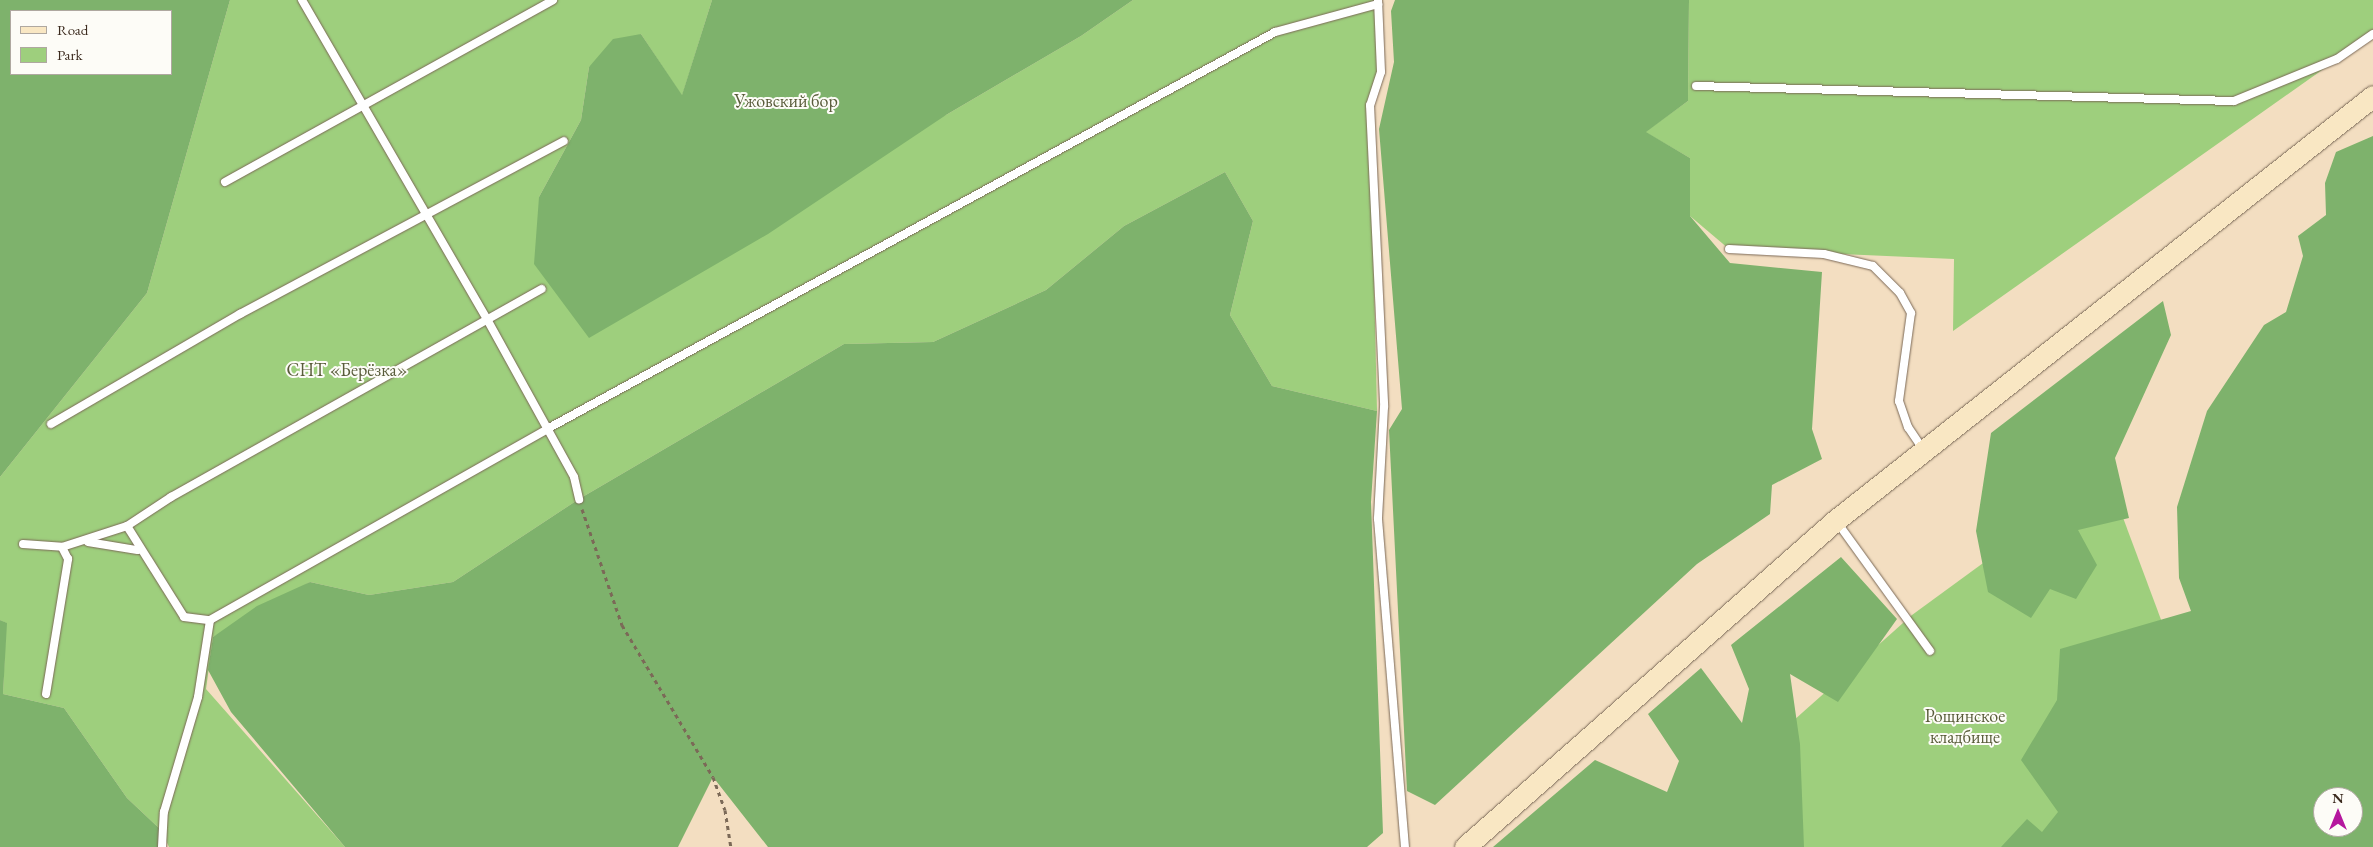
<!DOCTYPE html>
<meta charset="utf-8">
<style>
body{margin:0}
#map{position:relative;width:2373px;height:847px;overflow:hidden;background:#f3dec1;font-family:"EB Garamond",serif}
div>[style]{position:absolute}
.green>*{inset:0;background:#9ecf7d}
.forest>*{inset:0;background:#7eb26c}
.path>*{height:3px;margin-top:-1.5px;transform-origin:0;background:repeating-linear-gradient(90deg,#7b6957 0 4px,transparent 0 8px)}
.roads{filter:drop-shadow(0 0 1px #7b6957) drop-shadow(0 0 1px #7b6957)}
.lane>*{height:8px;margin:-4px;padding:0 4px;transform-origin:4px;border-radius:4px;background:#fff}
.secondary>*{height:21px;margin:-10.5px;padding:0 10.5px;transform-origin:10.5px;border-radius:10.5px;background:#f9e7c3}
span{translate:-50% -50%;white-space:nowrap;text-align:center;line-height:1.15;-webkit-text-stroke:4px #fdfcf7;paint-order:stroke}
.park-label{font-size:18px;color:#595c3a}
.legend{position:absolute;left:10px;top:10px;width:162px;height:65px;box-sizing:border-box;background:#fdfcf7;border:1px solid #afa8a0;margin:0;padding:6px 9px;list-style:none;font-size:15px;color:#3b2a1e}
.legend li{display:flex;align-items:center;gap:10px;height:25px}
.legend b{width:25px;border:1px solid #afa8a0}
.north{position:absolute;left:2313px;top:787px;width:50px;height:50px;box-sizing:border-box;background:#fdfcf7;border:1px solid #afa8a0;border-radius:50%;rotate:0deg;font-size:14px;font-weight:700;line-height:20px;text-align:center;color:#3b2a1e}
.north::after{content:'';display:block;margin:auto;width:18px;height:22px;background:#b5179e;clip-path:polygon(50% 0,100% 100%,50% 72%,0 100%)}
</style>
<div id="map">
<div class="green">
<div style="clip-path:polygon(230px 0,712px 0,682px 96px,641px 34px,589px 67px,581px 120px,539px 197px,946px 115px,1081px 36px,1133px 0,1378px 0,1381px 72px,1370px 105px,1377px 411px,1272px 386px,1230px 315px,1253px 221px,1225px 172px,1124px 226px,1046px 290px,933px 342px,844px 344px,579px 499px,453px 582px,369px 595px,310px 582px,213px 637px,206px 689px,345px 847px,169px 847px,161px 830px,127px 798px,64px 708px,3px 694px,6px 623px,0 620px,0 477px,147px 293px)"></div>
<div style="clip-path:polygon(1689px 0,2373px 0,2373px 34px,1953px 331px,1954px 259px,1729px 249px,1690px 216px,1690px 158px,1645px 132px,1688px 101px)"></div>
<div style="clip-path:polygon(2122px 515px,2163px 625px,2088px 847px,1761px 847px,1784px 729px,1912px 615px,2016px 539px)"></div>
</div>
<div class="forest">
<div style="clip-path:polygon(evenodd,0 0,230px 0,147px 293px,0 477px,0 0,11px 11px,171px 11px,171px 74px,11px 74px,11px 11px)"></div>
<div style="clip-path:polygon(712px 0,1133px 0,1081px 36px,946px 115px,768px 234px,589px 338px,534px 264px,539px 197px,581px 120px,589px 67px,613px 39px,641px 34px,682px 95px)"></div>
<div style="clip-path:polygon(1395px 0,1689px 0,1688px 101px,1646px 132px,1690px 158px,1690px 216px,1730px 263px,1822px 272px,1812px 429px,1822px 459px,1772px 485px,1770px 514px,1697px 564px,1435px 805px,1407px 791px,1389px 430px,1402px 409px,1379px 129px,1394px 62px,1391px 11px)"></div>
<div style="clip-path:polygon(evenodd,2373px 136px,2373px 847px,2001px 847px,2027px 819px,2042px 832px,2058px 812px,2021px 760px,2057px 700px,2060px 649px,2191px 611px,2179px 578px,2177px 507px,2207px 411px,2264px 325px,2286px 312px,2303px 256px,2298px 236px,2326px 215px,2325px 183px,2336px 152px,2373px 136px,2323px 797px,2353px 797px,2353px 827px,2323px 827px,2323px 797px)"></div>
<div style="clip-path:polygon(1225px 172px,1253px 221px,1230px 315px,1272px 386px,1377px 411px,1371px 502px,1383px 833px,1367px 847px,768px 847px,713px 777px,678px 847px,345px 847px,231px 712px,208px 670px,213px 637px,257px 606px,310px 582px,369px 595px,453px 582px,579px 499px,844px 344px,933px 342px,1046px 290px,1124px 226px)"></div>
<div style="clip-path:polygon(2163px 301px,2171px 335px,2115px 458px,2129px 518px,2078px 530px,2097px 565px,2076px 599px,2050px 589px,2031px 618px,1988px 592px,1976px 531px,1991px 433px)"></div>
<div style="clip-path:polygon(1841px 557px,1897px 619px,1838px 702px,1790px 674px,1800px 744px,1804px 847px,1493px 847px,1595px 760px,1667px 792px,1679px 761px,1648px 714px,1701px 668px,1742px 723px,1749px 689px,1731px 645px)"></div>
<div style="clip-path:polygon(0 620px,7px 623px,3px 694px,64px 708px,127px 798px,161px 830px,160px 847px,0 847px)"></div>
</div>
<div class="path">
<div style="left:582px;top:509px;width:123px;rotate:71deg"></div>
<div style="left:622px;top:625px;width:177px;rotate:59.1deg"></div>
<div style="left:713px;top:777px;width:35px;rotate:70deg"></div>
<div style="left:725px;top:810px;width:37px;rotate:81deg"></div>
</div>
<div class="roads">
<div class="lane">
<div style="left:302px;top:0;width:371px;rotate:59.9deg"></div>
<div style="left:488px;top:321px;width:178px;rotate:61.1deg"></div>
<div style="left:574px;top:477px;width:23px;rotate:77deg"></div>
<div style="left:1378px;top:0;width:72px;rotate:87.6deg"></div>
<div style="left:1381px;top:72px;width:35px;rotate:108deg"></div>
<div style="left:1370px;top:105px;width:302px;rotate:87.3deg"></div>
<div style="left:1384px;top:407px;width:112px;rotate:93.1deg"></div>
<div style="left:1378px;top:519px;width:329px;rotate:85.3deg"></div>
<div style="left:1696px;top:86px;width:538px;rotate:1.6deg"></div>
<div style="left:2234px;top:101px;width:111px;rotate:-22.2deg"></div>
<div style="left:2337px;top:59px;width:44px;rotate:-34.8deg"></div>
<div style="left:225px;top:182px;width:375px;rotate:-29deg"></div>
<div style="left:1729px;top:249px;width:95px;rotate:3deg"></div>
<div style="left:1824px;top:254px;width:50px;rotate:13.8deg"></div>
<div style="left:1873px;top:266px;width:38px;rotate:45deg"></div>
<div style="left:1900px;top:293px;width:23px;rotate:61deg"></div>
<div style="left:1911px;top:313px;width:89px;rotate:97.8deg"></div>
<div style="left:1899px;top:401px;width:28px;rotate:71deg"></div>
<div style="left:1908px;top:427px;width:27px;rotate:56deg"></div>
<div style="left:51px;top:424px;width:219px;rotate:-30.2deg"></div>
<div style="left:240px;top:314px;width:367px;rotate:-28.1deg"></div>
<div style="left:1837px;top:522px;width:159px;rotate:54.2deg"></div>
<div style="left:127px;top:526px;width:107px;rotate:57.9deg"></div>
<div style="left:184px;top:617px;width:26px;rotate:7deg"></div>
<div style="left:210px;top:620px;width:387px;rotate:-29.5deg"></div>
<div style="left:547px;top:429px;width:829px;rotate:-28.6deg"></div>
<div style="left:1275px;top:32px;width:107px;rotate:-15.2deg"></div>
<div style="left:88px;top:542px;width:50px;rotate:9.3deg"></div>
<div style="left:23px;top:544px;width:39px;rotate:4deg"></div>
<div style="left:62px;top:547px;width:68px;rotate:-17.9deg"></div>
<div style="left:127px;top:526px;width:53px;rotate:-33.4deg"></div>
<div style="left:171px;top:497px;width:425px;rotate:-29.3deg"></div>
<div style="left:46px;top:694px;width:137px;rotate:-80.7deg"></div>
<div style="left:68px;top:559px;width:13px;rotate:-117deg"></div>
<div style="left:162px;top:847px;width:35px;rotate:-87deg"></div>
<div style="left:164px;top:812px;width:120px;rotate:-73.5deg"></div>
<div style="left:198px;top:697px;width:78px;rotate:-81.1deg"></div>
</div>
<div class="secondary">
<div style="left:1465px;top:847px;width:495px;rotate:-41.4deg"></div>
<div style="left:1836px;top:520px;width:684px;rotate:-38.29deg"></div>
</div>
</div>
<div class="park-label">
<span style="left:786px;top:101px">Ужовский бор</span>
<span style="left:347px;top:370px">СНТ «Берёзка»</span>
<span style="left:1965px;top:727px">Рощинское<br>кладбище</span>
</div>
<ul class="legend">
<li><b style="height:6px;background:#f9e7c3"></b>Road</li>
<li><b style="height:14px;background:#9ecf7d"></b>Park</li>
</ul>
<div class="north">N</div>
</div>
